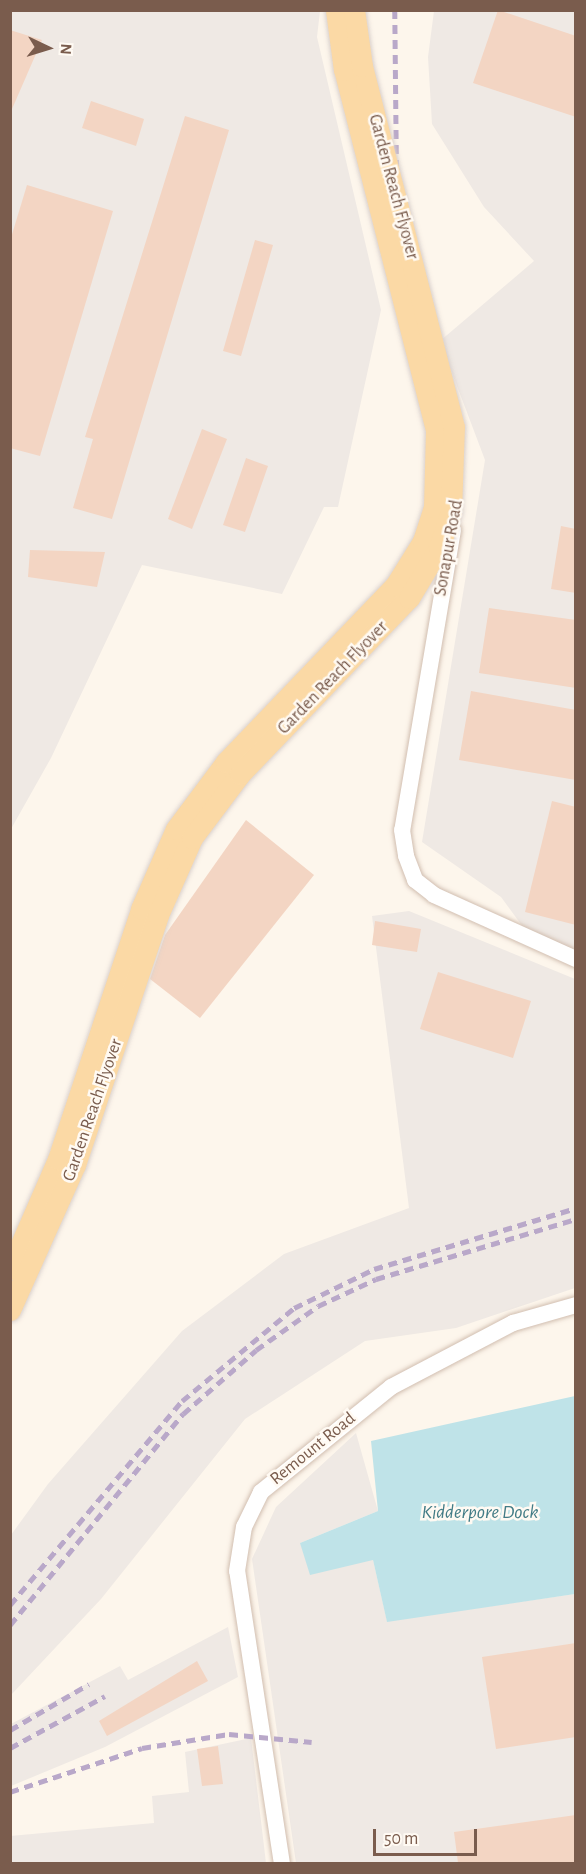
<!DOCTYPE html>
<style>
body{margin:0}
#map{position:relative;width:586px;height:1874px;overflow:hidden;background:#fdf6ec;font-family:"Alegreya Sans",sans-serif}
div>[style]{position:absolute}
.industrial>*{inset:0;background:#efe9e4}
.water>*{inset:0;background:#bfe3e8}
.building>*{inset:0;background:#f3d5c3}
.roads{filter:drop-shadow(0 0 2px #d1beb0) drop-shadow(0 0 2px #d1beb0)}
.minor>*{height:16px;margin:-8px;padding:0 8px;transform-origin:8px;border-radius:8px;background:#fff}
.rail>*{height:4.5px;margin-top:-2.25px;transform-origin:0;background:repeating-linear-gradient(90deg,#b9a8c9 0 9px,transparent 0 15px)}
.bridges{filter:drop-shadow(0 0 2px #dad1cd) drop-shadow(0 0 2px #dad1cd)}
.major-bridge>*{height:21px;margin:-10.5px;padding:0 10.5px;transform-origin:10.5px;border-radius:10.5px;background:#fbd9a5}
span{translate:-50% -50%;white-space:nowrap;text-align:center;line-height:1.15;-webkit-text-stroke:5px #fffaf3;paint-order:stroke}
.street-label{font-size:18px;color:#7a5c4d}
.water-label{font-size:20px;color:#437c86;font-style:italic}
.frame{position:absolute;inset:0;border:12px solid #7a5c4d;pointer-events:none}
.north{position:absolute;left:18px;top:18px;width:60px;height:60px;-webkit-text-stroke:4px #fffaf3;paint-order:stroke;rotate:94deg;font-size:16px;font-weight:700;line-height:24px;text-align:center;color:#7a5c4d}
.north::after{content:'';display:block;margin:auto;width:21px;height:27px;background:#7a5c4d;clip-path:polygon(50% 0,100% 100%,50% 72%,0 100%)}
.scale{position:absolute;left:373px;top:1829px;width:104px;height:27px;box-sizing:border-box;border:3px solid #7a5c4d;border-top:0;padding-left:8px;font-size:18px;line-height:21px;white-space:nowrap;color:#7a5c4d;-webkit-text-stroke:4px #fffaf3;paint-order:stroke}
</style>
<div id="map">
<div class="industrial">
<div style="clip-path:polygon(11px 11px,320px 11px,317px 37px,381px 310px,338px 507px,324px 507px,282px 594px,142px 565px,51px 758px,11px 829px)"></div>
<div style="clip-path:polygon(434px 11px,575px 11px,575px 950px,528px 934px,501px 897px,422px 842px,485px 460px,440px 341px,534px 261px,484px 207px,432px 124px,428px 57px)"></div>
<div style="clip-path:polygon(409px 911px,575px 979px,575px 1288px,456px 1328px,365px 1341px,245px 1419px,101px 1599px,11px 1695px,11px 1535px,48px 1484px,182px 1331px,284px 1254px,409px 1208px,372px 916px)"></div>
<div style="clip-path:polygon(356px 1433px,378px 1511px,300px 1543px,373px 1560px,387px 1621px,575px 1594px,575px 1863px,296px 1863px,252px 1559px,276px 1507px)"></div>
<div style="clip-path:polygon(228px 1627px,238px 1677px,105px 1747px,11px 1786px,11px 1724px,120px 1666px,128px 1680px)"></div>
<div style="clip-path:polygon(251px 1738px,266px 1863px,11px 1863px,10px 1836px,154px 1823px,152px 1796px,189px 1792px,185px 1752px)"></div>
</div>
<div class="water">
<div style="clip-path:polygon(575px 1396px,575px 1594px,387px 1622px,373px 1560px,310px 1575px,300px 1543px,378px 1511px,371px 1441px)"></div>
</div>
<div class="building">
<div style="clip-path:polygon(498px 10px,576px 36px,576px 117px,473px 83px)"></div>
<div style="clip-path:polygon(10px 30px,42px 40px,12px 109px,10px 108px)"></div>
<div style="clip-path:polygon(91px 101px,144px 119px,136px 146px,82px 128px)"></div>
<div style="clip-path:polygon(185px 116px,229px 130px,112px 519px,73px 508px,93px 439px,85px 437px)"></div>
<div style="clip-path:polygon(27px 185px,113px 211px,40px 456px,10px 448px,10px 241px)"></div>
<div style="clip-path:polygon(255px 240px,273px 245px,241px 356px,223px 351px)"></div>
<div style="clip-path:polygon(202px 429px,227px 439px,192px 529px,168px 519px)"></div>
<div style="clip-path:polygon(246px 458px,268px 466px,245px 532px,223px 525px)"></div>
<div style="clip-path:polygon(561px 526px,576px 529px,576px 593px,551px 589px)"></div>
<div style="clip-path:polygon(30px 550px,105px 552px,97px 587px,28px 577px)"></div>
<div style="clip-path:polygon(489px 608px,576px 620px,576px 688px,479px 673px)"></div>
<div style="clip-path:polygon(471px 691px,576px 710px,576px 780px,459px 760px)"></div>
<div style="clip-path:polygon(552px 801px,576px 807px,576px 925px,525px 912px)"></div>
<div style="clip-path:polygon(246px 820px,314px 875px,200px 1018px,150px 979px,165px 935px)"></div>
<div style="clip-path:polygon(375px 921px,421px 929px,417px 952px,372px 945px)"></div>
<div style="clip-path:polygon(438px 972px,531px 1001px,513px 1058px,420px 1029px)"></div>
<div style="clip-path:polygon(576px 1643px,576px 1737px,496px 1749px,482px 1657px)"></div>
<div style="clip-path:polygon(197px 1661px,208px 1681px,107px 1736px,99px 1721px)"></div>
<div style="clip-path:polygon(218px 1746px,223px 1784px,202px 1786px,197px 1749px)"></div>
<div style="clip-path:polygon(576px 1815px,576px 1863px,458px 1863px,454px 1832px)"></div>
</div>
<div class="roads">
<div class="minor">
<div style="left:453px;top:530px;width:304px;rotate:99.6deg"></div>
<div style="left:402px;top:830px;width:26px;rotate:81deg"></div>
<div style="left:406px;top:856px;width:26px;rotate:69deg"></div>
<div style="left:415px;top:880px;width:24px;rotate:38deg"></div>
<div style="left:434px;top:895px;width:156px;rotate:24.3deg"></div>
<div style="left:282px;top:1864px;width:296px;rotate:-98.7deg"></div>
<div style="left:237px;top:1571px;width:45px;rotate:-81deg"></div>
<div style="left:244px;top:1527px;width:39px;rotate:-64deg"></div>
<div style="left:261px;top:1492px;width:167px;rotate:-38.9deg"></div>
<div style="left:391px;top:1387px;width:138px;rotate:-27.7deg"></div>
<div style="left:513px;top:1323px;width:66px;rotate:-15.9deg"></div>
</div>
</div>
<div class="rail">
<div style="left:395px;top:10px;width:289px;rotate:89.4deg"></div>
<div style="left:10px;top:1605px;width:267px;rotate:-49.9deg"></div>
<div style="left:182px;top:1401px;width:146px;rotate:-39.7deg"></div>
<div style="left:294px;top:1308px;width:89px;rotate:-26deg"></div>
<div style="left:374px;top:1269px;width:211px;rotate:-16.8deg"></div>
<div style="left:10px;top:1625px;width:273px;rotate:-50.7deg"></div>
<div style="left:183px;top:1414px;width:97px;rotate:-41.2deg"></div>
<div style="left:256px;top:1350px;width:76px;rotate:-35.4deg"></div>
<div style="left:318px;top:1306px;width:64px;rotate:-25deg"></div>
<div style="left:376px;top:1279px;width:209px;rotate:-16.7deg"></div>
<div style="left:10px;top:1730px;width:91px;rotate:-30.2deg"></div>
<div style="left:10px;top:1748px;width:108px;rotate:-28.7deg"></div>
<div style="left:10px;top:1792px;width:139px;rotate:-18.4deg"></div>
<div style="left:142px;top:1748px;width:88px;rotate:-9.1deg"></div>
<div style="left:229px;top:1734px;width:83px;rotate:5.5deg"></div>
</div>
<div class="bridges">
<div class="major-bridge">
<div style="left:10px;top:1269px;width:120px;rotate:-66.4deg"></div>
<div style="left:58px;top:1159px;width:263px;rotate:-71.6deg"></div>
<div style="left:141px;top:909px;width:87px;rotate:-66.4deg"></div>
<div style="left:176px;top:829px;width:84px;rotate:-53.3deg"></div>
<div style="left:226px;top:762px;width:244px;rotate:-46.2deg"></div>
<div style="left:395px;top:586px;width:53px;rotate:-58.1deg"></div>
<div style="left:423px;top:541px;width:36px;rotate:-72deg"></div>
<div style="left:434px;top:507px;width:77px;rotate:-88.5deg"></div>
<div style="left:436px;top:430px;width:372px;rotate:-104.3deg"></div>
<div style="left:344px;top:70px;width:61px;rotate:-97.6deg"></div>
<div style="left:10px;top:1310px;width:159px;rotate:-65.9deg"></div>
<div style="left:75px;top:1165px;width:263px;rotate:-71.6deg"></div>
<div style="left:158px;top:915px;width:84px;rotate:-66.2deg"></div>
<div style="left:192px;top:838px;width:80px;rotate:-53.1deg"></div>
<div style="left:240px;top:774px;width:244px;rotate:-46.2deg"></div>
<div style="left:409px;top:598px;width:58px;rotate:-59deg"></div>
<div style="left:439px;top:548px;width:39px;rotate:-72deg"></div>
<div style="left:451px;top:511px;width:84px;rotate:-88deg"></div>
<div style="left:454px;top:427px;width:373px;rotate:-104.3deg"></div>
<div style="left:362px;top:66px;width:57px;rotate:-98.1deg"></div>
</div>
</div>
<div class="street-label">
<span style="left:393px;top:187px;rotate:75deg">Garden Reach Flyover</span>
<span style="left:449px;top:548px;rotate:-80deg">Sonapur Road</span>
<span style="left:333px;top:678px;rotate:-46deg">Garden Reach Flyover</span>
<span style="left:93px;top:1110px;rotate:-71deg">Garden Reach Flyover</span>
<span style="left:313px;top:1449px;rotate:-39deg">Remount Road</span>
</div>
<div class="water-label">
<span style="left:480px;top:1512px">Kidderpore Dock</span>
</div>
<div class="frame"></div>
<div class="north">N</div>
<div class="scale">50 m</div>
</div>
